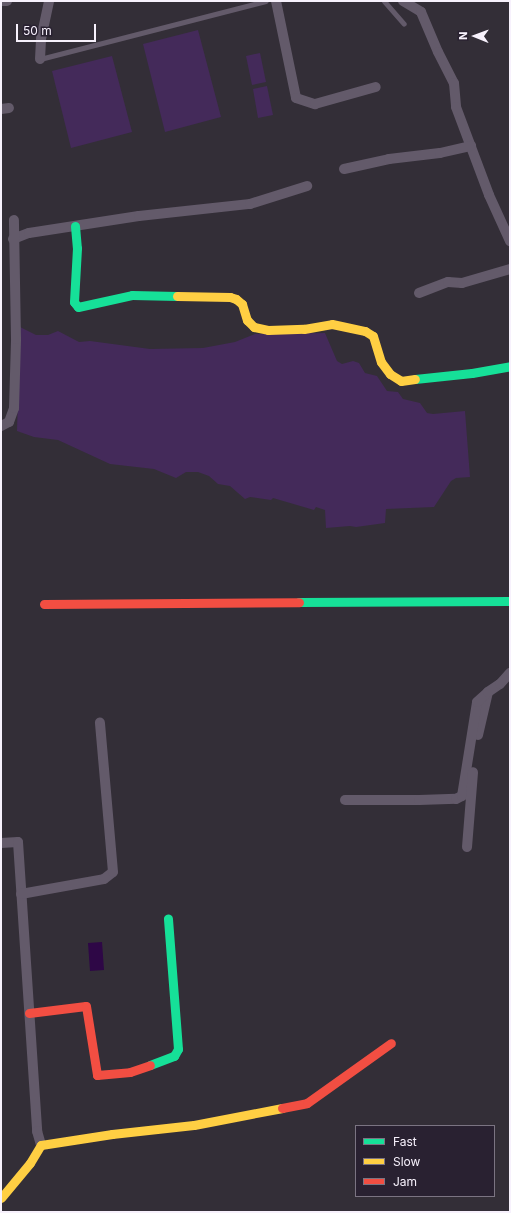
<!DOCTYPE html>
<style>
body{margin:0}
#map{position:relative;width:511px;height:1213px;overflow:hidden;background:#332e37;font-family:Inter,sans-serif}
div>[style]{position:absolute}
.green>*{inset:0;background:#442a5a}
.water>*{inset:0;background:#2e0746}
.lane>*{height:5px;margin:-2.5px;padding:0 2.5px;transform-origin:2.5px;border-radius:2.5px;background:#635a6a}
.street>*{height:10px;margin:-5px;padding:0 5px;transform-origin:5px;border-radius:5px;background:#635a6a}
.fast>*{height:9px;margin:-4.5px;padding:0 4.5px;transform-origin:4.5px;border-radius:4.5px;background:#16e098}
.slow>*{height:9px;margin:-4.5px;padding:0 4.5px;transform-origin:4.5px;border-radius:4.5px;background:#ffcf43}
.jam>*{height:9px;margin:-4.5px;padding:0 4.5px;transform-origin:4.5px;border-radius:4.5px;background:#f24e42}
span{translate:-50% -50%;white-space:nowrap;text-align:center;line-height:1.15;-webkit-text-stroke:4px #292131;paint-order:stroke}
.frame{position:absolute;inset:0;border:2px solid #f7f1fc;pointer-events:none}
.legend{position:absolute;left:355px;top:1125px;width:140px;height:72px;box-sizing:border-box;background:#292131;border:1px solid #7b7482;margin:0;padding:5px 7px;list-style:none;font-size:12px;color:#f7f1fc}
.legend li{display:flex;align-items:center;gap:8px;height:20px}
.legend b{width:20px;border:1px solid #7b7482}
.north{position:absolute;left:455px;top:16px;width:40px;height:40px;-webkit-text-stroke:3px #292131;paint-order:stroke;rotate:271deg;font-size:11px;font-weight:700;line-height:16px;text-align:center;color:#f7f1fc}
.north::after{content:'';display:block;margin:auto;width:14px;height:18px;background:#f7f1fc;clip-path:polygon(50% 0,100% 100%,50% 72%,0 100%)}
.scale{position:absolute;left:16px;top:24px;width:80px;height:18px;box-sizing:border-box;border:2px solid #f7f1fc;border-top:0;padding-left:5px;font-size:12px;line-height:14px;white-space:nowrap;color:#f7f1fc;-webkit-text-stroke:3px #292131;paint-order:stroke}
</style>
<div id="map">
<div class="green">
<div style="clip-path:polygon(198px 30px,221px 117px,165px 132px,143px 44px)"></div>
<div style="clip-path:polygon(260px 53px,266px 82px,252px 85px,246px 56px)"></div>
<div style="clip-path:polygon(112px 56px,132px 132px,71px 148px,52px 71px)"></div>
<div style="clip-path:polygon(267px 86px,273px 115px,258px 118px,253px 89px)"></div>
<div style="clip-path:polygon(20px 327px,36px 335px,48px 335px,58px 331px,79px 342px,90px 341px,150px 349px,203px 348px,235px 342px,255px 334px,325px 333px,337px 361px,342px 364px,353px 361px,359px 363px,365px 373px,377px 376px,387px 391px,398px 392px,403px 399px,420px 403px,427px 413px,433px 414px,465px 411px,470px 477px,456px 478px,451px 481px,434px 507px,386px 509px,385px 523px,356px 527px,350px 526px,326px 528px,325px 510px,316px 507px,314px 510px,273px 498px,271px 500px,250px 497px,245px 499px,230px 486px,218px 484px,209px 476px,198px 472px,186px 472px,176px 478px,154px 469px,110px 464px,58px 440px,34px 437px,17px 431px)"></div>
</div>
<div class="water">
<div style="clip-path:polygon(102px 942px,104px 970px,90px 971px,88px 943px)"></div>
</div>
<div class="lane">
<div style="left:384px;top:1px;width:30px;rotate:49deg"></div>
<div style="left:40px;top:59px;width:233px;rotate:-14.4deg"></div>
</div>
<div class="street">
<div style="left:1px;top:1px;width:6px"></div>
<div style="left:276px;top:1px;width:99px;rotate:78.3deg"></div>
<div style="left:296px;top:98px;width:20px;rotate:18deg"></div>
<div style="left:315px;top:104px;width:63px;rotate:-15.6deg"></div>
<div style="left:403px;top:1px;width:21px;rotate:31deg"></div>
<div style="left:421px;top:12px;width:43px;rotate:67deg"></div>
<div style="left:438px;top:52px;width:35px;rotate:63deg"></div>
<div style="left:454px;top:83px;width:24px;rotate:85deg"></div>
<div style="left:456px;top:107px;width:94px;rotate:69.4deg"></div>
<div style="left:489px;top:195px;width:51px;rotate:65.5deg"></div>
<div style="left:40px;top:59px;width:20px;rotate:-87deg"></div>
<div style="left:41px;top:39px;width:39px;rotate:-78deg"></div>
<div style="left:1px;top:109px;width:8px;rotate:-7deg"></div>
<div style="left:344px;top:169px;width:46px;rotate:-12.5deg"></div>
<div style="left:389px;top:159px;width:51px;rotate:-6.7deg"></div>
<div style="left:440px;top:153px;width:32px;rotate:-13deg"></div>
<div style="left:13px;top:239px;width:17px;rotate:-21deg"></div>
<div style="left:29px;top:233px;width:111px;rotate:-8.8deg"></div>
<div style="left:139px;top:216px;width:112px;rotate:-6.2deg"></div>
<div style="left:250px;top:204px;width:60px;rotate:-17.5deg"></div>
<div style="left:419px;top:293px;width:31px;rotate:-21deg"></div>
<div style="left:448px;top:282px;width:14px;rotate:4deg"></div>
<div style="left:462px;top:283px;width:50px;rotate:-16.3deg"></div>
<div style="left:1px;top:426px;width:9px;rotate:-27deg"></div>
<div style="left:9px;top:422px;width:15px;rotate:-70deg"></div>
<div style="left:14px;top:408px;width:69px;rotate:-88.3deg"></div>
<div style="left:16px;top:339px;width:119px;rotate:-91deg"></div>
<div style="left:478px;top:735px;width:44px;rotate:-76.9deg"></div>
<div style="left:345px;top:800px;width:74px"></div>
<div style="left:419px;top:800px;width:37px;rotate:-2deg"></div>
<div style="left:456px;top:799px;width:7px;rotate:-27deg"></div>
<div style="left:462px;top:796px;width:95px;rotate:-80.9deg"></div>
<div style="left:477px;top:702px;width:15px;rotate:-42deg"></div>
<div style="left:488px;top:692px;width:14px;rotate:-34deg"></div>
<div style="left:500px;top:684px;width:15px;rotate:-48deg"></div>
<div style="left:1px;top:843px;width:17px;rotate:-3deg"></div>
<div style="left:18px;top:842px;width:290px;rotate:86.2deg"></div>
<div style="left:37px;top:1131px;width:15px;rotate:74deg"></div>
<div style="left:467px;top:847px;width:75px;rotate:-85.4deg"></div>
<div style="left:21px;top:894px;width:84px;rotate:-10.2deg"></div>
<div style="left:104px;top:879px;width:11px;rotate:-38deg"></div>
<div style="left:113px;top:872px;width:150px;rotate:-95deg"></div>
</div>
<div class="fast">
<div style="left:75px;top:226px;width:22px;rotate:85deg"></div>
<div style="left:77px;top:248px;width:54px;rotate:93.2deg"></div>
<div style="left:74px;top:302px;width:6px;rotate:51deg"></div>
<div style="left:78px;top:307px;width:55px;rotate:-12.5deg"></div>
<div style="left:132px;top:295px;width:45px;rotate:1.3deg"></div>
<div style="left:415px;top:379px;width:57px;rotate:-6deg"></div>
<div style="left:472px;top:373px;width:39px;rotate:-10deg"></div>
<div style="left:299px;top:602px;width:211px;rotate:-0.3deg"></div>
<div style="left:150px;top:1065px;width:26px;rotate:-21deg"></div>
<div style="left:174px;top:1056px;width:8px;rotate:-60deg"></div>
<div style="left:178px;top:1049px;width:131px;rotate:-94.4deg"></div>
</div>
<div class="slow">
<div style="left:177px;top:296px;width:53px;rotate:1.1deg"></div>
<div style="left:230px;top:297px;width:6px;rotate:18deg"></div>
<div style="left:236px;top:299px;width:8px;rotate:40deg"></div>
<div style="left:242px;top:304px;width:17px;rotate:73deg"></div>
<div style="left:247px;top:320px;width:10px;rotate:45deg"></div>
<div style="left:254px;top:327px;width:14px;rotate:12deg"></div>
<div style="left:268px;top:330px;width:36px;rotate:-2deg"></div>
<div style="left:304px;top:329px;width:28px;rotate:-10deg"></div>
<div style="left:332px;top:324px;width:34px;rotate:12deg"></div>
<div style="left:365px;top:331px;width:9px;rotate:32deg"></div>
<div style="left:373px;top:336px;width:27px;rotate:73deg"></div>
<div style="left:381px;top:362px;width:15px;rotate:53deg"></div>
<div style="left:390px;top:374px;width:13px;rotate:32deg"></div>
<div style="left:401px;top:381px;width:14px;rotate:-8deg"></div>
<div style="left:1px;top:1198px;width:45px;rotate:-50.4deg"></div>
<div style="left:30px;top:1163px;width:21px;rotate:-59deg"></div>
<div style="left:41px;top:1145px;width:72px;rotate:-8.8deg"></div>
<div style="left:112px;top:1134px;width:82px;rotate:-6.3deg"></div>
<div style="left:194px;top:1125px;width:90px;rotate:-10.9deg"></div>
</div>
<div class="jam">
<div style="left:44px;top:604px;width:255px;rotate:-0.4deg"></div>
<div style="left:29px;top:1013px;width:57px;rotate:-7deg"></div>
<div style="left:86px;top:1006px;width:70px;rotate:80.9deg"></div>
<div style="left:97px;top:1075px;width:33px;rotate:-5deg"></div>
<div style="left:130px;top:1072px;width:21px;rotate:-19deg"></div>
<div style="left:282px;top:1108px;width:25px;rotate:-11deg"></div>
<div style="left:307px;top:1103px;width:103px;rotate:-35.5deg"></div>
</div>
<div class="frame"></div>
<ul class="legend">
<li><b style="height:5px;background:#16e098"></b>Fast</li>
<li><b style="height:5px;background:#ffcf43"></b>Slow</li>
<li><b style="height:5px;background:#f24e42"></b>Jam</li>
</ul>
<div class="north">N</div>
<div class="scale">50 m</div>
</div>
